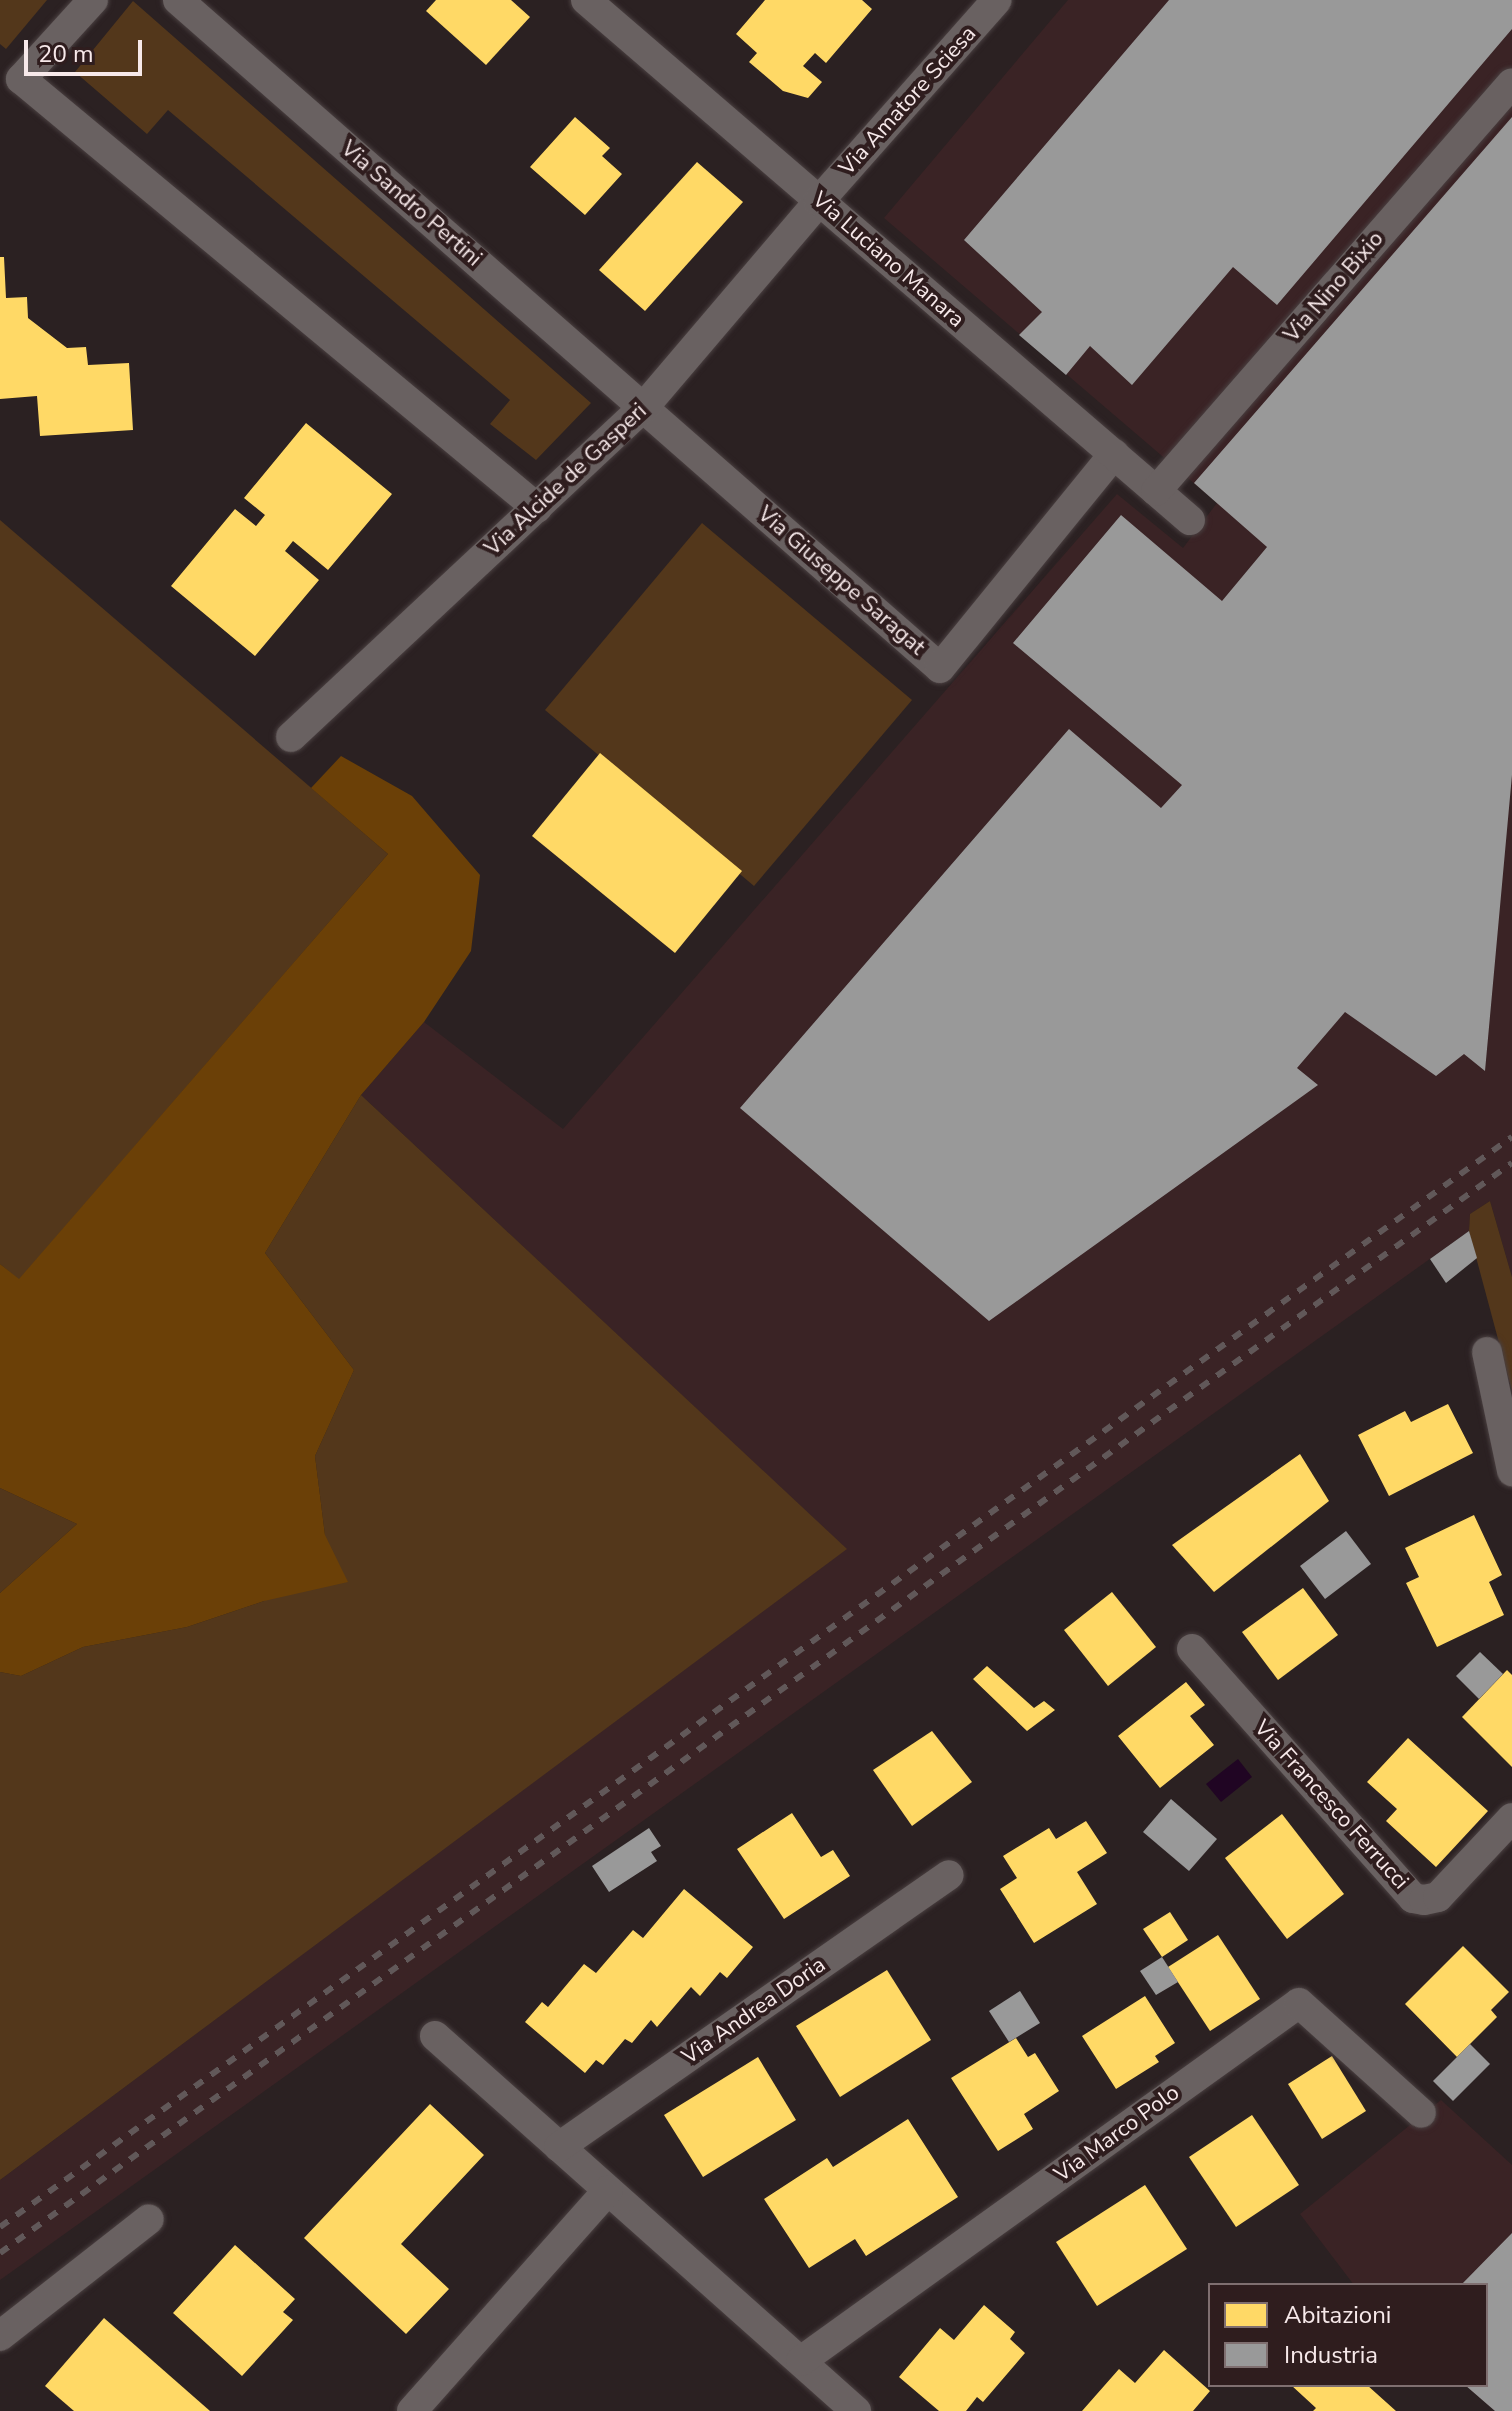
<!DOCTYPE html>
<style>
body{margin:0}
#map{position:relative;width:1512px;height:2411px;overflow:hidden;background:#2b2122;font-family:"Nunito Sans",sans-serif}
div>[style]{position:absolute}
.built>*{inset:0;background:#3a2325}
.green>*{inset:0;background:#53371b}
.forest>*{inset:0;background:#6b4007}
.water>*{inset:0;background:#200523}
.homes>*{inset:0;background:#ffd966}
.industry>*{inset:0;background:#999}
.roads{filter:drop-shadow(0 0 2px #493f40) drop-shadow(0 0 2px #493f40)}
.street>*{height:30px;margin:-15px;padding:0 15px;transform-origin:15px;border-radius:15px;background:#696161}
.rail>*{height:6px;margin-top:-3px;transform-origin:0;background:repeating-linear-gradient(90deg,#615859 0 10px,transparent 0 20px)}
span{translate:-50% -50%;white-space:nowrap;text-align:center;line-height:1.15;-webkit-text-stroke:8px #2f1d1e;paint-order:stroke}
.street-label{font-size:22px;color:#f7e9ea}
.legend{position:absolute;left:1208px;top:2283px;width:280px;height:104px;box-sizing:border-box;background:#2f1d1e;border:2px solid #7f6f70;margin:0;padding:10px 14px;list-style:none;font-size:24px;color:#f7e9ea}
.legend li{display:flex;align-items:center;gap:16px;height:40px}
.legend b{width:40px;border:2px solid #7f6f70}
.scale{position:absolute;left:24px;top:40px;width:118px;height:36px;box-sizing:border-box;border:4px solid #f7e9ea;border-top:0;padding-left:10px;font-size:24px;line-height:28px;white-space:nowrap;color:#f7e9ea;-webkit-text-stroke:6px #2f1d1e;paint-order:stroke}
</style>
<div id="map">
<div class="built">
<div style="clip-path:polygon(1068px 0,1512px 0,1512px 1277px,1490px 1201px,1470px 1214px,1469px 1231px,0 2280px,0 2180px,846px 1549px,361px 1095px,424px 1022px,563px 1129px,1117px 494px,1183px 548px,1217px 503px,884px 218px)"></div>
<div style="clip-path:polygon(1441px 2100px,1512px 2165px,1512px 2411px,1495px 2411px,1465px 2385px,1486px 2385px,1486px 2285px,1354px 2285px,1300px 2214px)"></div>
</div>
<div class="green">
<div style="clip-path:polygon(0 0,47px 0,6px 49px,0 44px)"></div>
<div style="clip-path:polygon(133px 1px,591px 403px,536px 460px,490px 424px,510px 400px,168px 110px,147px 134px,75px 72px)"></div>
<div style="clip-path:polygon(0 520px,388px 854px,19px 1280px,0 1264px)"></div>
<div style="clip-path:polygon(702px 523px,912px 700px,754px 886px,545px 710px)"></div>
<div style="clip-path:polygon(361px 1095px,847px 1549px,0 2180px,0 1672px,21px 1676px,83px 1647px,187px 1627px,264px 1601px,325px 1535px,315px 1456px,354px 1370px,265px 1253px)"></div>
<div style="clip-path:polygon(1490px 1201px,1512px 1277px,1512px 1391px,1469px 1231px,1470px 1214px)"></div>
<div style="clip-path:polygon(0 1488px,77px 1524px,0 1593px)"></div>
</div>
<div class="forest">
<div style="clip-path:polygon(341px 756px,412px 796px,480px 875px,471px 951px,424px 1022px,361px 1095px,265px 1253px,354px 1370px,315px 1456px,325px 1535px,348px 1582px,264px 1601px,187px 1627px,83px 1647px,21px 1676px,0 1672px,0 1593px,77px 1524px,0 1488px,0 1264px,19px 1279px,388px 854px,311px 788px)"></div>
</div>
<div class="water">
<div style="clip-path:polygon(1238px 1759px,1252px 1777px,1221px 1802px,1206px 1784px)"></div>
</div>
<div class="homes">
<div style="clip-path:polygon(436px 0,511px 0,530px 17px,486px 65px,426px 11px)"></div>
<div style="clip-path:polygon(765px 0,862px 0,872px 9px,826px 63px,815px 53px,803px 66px,822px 82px,808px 98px,783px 91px,749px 62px,757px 53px,736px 34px)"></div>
<div style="clip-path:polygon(575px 117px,610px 148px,602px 156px,622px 174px,585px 215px,530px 167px)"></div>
<div style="clip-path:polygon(697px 162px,743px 202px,645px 311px,599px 270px)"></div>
<div style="clip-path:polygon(0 257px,4px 257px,6px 298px,27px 297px,28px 318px,67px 348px,86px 347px,88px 365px,129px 363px,133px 430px,40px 436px,37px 396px,0 399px)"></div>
<div style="clip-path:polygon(306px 423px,392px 494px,328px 570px,293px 541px,285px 551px,319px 580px,255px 656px,171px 586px,235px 509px,256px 526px,265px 515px,244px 498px)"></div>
<div style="clip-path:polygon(600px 753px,742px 871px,675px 953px,532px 836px)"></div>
<div style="clip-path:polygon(1448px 1404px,1473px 1453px,1389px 1496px,1358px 1435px,1405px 1411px,1411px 1422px)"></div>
<div style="clip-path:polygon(1300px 1454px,1329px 1501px,1214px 1592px,1172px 1545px)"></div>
<div style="clip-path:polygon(1474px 1515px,1502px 1575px,1489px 1582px,1504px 1615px,1437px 1647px,1406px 1583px,1419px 1577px,1405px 1548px)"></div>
<div style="clip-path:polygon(1303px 1588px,1338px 1635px,1278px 1680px,1242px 1632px)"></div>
<div style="clip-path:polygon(1112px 1592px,1156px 1647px,1108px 1686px,1064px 1630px)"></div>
<div style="clip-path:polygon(987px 1666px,1034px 1708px,1044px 1701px,1055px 1710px,1027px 1731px,973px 1679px)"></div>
<div style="clip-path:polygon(1507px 1670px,1512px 1675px,1512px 1767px,1462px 1717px)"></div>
<div style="clip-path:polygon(1186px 1682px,1205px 1705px,1190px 1716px,1214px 1745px,1160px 1788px,1118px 1736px)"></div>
<div style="clip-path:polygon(932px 1731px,972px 1782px,912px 1826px,873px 1770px)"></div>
<div style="clip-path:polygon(1408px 1738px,1488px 1811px,1436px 1867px,1386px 1821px,1397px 1809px,1367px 1782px)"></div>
<div style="clip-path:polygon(792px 1813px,821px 1857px,833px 1850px,850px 1876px,784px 1919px,737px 1849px)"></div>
<div style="clip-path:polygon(1282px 1814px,1344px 1894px,1287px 1939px,1225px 1858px)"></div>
<div style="clip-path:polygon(1086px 1821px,1107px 1853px,1077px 1872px,1097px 1904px,1034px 1943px,1000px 1889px,1017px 1878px,1003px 1856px,1049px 1828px,1056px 1839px)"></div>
<div style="clip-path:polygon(684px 1889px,753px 1947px,727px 1978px,720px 1972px,700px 1996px,691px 1987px,657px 2027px,651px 2020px,632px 2043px,625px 2039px,603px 2065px,596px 2060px,585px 2073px,525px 2022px,542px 2002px,548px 2007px,584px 1964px,596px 1973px,633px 1930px,643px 1938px)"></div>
<div style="clip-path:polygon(1170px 1912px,1188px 1940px,1162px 1957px,1143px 1929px)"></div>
<div style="clip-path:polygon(1218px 1935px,1260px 1999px,1210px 2031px,1168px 1967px)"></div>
<div style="clip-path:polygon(1463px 1946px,1509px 1992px,1491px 2010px,1497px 2017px,1457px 2057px,1405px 2004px)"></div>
<div style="clip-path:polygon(887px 1970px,931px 2040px,840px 2097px,796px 2026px)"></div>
<div style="clip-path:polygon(1145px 1996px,1175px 2043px,1155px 2056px,1159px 2062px,1116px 2089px,1082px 2036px)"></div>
<div style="clip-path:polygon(1016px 2038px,1028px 2057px,1035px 2053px,1059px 2091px,1024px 2114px,1033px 2129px,998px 2151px,951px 2078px)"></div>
<div style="clip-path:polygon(1332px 2056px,1366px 2111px,1322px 2139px,1288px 2084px)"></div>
<div style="clip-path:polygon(758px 2057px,796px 2120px,703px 2177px,664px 2115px)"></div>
<div style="clip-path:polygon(430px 2104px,484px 2155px,401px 2244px,449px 2289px,406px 2334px,304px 2238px)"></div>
<div style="clip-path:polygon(1252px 2115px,1299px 2185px,1236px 2227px,1189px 2157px)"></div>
<div style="clip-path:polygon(908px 2119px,958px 2197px,866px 2256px,855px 2239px,809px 2268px,764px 2199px,827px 2158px,833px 2167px)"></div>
<div style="clip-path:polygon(1145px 2185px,1187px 2249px,1097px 2306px,1056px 2242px)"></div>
<div style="clip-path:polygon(235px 2245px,295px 2299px,283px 2312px,293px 2320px,242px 2376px,173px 2313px)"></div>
<div style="clip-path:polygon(984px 2305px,1015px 2332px,1010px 2339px,1025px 2353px,983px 2402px,977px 2397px,966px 2411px,939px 2411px,899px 2377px,940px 2328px,954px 2340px)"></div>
<div style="clip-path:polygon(104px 2318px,210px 2411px,74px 2411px,45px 2386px)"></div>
<div style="clip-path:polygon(1164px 2350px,1210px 2391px,1193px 2411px,1082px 2411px,1119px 2369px,1135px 2383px)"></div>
<div style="clip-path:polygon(1291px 2385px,1367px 2385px,1396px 2411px,1313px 2411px,1316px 2408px)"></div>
</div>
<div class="industry">
<div style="clip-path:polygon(1169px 0,1512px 0,1512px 29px,1277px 305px,1233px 267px,1132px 385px,1090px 346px,1066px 375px,1019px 335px,1042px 312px,964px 240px)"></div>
<div style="clip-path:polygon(1512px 117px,1512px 775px,1485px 1071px,1464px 1054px,1436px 1076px,1345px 1012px,1297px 1068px,1318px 1085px,989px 1321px,740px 1108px,1069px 729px,1161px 808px,1182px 785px,1013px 643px,1121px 515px,1222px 601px,1267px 547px,1194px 483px)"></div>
<div style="clip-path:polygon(1469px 1231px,1477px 1258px,1446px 1283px,1430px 1259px)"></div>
<div style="clip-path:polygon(1346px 1531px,1371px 1564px,1325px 1599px,1300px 1566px)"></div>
<div style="clip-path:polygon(1480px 1652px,1503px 1674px,1479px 1699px,1456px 1676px)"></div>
<div style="clip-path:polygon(1171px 1799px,1217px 1839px,1189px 1871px,1143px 1832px)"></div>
<div style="clip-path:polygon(649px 1828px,661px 1846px,651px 1852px,657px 1861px,609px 1892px,592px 1866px)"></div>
<div style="clip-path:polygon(1162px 1957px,1178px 1982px,1156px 1995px,1140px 1971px)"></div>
<div style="clip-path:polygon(1020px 1991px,1040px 2023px,1009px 2042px,989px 2011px)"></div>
<div style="clip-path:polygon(1470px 2044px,1490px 2064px,1453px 2101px,1433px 2081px)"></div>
<div style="clip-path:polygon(1512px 2233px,1512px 2411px,1495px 2411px,1465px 2385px,1486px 2385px,1486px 2285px,1461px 2285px)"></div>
</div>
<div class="roads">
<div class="street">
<div style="left:93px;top:0;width:107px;rotate:132.3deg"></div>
<div style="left:21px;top:79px;width:671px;rotate:39.74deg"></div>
<div style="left:178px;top:0;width:1013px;rotate:41.24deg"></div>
<div style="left:940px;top:668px;width:276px;rotate:-50.9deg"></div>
<div style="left:586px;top:0;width:797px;rotate:40.73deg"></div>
<div style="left:1156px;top:491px;width:541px;rotate:-48.89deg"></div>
<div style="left:291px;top:737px;width:482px;rotate:-43.1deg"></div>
<div style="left:643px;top:408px;width:272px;rotate:-49.6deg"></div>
<div style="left:819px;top:201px;width:268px;rotate:-48.5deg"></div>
<div style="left:1487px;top:1352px;width:122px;rotate:78.1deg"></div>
<div style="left:1192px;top:1649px;width:333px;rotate:48.4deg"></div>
<div style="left:1413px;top:1898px;width:11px;rotate:10deg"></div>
<div style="left:1424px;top:1900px;width:14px;rotate:-12deg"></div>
<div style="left:1438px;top:1897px;width:108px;rotate:-46.9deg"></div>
<div style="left:435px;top:2036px;width:564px;rotate:41.69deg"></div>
<div style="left:559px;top:2147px;width:475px;rotate:-34.9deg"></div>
<div style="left:0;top:2336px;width:189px;rotate:-38.1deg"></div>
<div style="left:801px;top:2361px;width:613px;rotate:-35.71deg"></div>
<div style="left:1299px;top:2003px;width:164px;rotate:42deg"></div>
<div style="left:412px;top:2411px;width:295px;rotate:-48.4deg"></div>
</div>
</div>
<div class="rail">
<div style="left:0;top:2227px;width:1864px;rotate:-35.79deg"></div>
<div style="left:0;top:2253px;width:1864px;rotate:-35.79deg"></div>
</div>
<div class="street-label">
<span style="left:908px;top:101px;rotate:-48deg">Via Amatore Sciesa</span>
<span style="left:411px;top:204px;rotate:41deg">Via Sandro Pertini</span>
<span style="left:888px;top:260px;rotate:41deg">Via Luciano Manara</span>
<span style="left:1334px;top:287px;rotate:-49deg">Via Nino Bixio</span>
<span style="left:566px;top:480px;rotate:-43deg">Via Alcide de Gasperi</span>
<span style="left:841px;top:581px;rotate:41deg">Via Giuseppe Saragat</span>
<span style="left:1331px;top:1805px;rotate:48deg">Via Francesco Ferrucci</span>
<span style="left:754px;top:2011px;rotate:-35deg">Via Andrea Doria</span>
<span style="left:1117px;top:2134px;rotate:-36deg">Via Marco Polo</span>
</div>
<ul class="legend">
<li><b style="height:22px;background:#ffd966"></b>Abitazioni</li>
<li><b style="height:22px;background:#999"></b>Industria</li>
</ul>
<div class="scale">20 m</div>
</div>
